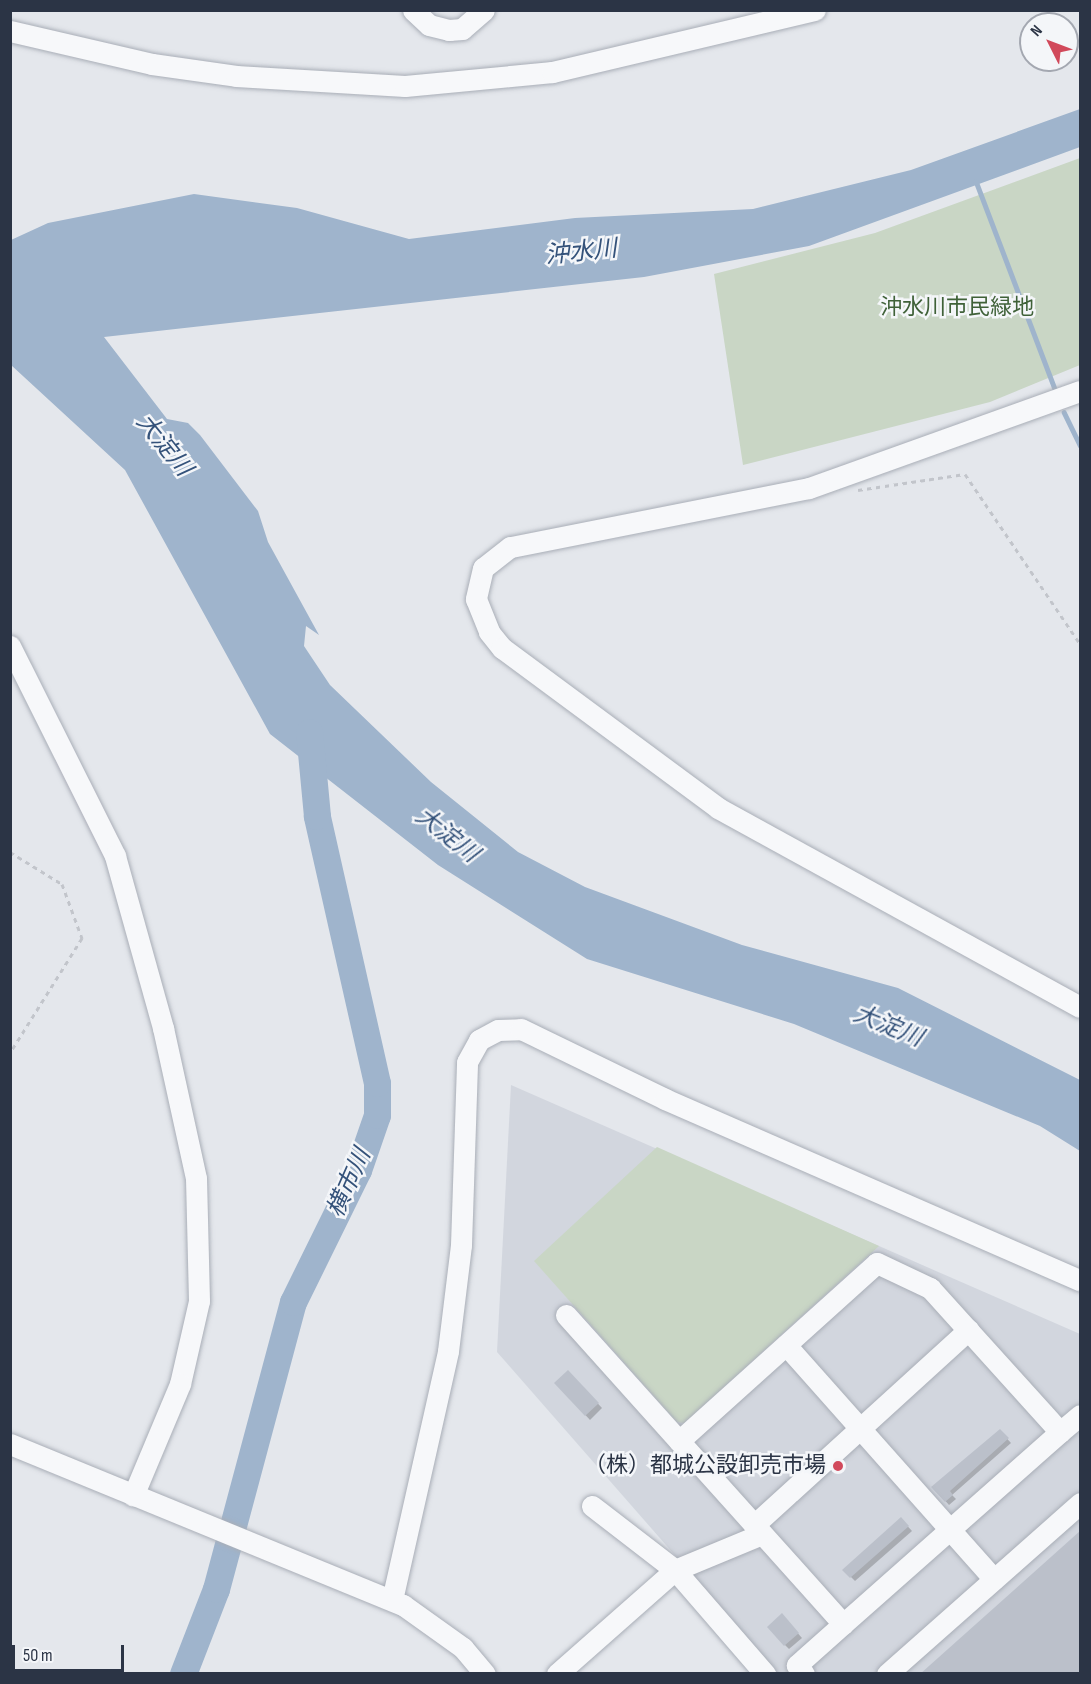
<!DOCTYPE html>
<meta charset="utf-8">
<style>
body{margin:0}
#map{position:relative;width:1091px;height:1684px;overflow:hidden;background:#e4e7ec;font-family:"Sofia Sans Condensed","Noto Sans JP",sans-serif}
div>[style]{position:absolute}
.built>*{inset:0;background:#d2d6de}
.green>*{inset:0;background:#c9d6c5}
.water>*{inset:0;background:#9fb4cc}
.shadow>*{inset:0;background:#0003}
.stream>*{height:4.5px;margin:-2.25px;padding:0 2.25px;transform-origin:2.25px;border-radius:2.25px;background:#9fb4cc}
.river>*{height:27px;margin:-13.5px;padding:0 13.5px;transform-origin:13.5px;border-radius:13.5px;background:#9fb4cc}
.building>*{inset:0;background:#bbc0ca}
.path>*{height:3px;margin-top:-1.5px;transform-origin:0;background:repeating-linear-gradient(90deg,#c2c5cb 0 4.5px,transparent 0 9px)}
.roads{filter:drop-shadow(0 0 2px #a9aeb7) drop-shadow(0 0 2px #a9aeb7)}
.minor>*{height:21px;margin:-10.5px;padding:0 10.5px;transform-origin:10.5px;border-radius:10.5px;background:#f7f8fa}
.dots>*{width:16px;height:16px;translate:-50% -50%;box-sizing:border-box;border:3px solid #f4f6f9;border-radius:50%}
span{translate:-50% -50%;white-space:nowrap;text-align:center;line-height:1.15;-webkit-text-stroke:5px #f4f6f9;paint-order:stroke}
.park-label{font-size:22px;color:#3f6138}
.poi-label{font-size:22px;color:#2b3445}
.right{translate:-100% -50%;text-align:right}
.water-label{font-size:24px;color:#34527a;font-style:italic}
.frame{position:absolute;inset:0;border:12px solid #2b3445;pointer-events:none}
.north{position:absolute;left:1019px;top:12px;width:60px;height:60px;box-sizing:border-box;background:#f4f6f9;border:2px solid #a4a8b1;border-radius:50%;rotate:312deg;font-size:16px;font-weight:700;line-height:24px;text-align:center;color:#2b3445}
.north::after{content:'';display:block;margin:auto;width:21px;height:27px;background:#d1495b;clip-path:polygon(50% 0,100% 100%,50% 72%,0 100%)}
.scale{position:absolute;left:12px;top:1645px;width:112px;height:27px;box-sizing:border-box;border:3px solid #2b3445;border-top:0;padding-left:8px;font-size:18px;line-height:21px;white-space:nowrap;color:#2b3445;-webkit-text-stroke:4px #f4f6f9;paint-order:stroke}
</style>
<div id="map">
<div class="built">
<div style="clip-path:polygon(511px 1085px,1080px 1334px,1080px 1673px,778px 1673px,497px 1352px)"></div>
</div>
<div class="green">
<div style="clip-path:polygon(1080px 158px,1080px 365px,990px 402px,743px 465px,714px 274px,875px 233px)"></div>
<div style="clip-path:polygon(657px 1147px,879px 1246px,684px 1423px,677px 1422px,534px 1261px)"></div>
</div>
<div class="water">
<div style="clip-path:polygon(1080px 109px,1080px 147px,809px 246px,644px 277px,104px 337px,167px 419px,188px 423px,200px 435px,258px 511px,268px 542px,319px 635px,306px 626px,304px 646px,330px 685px,431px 782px,518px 852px,585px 887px,742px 945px,898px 988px,1080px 1080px,1080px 1151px,1040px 1126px,794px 1024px,587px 959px,438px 865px,270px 734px,125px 470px,11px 365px,11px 240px,48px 223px,194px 194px,297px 208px,409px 239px,575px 218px,753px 209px,911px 170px)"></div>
</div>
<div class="shadow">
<div style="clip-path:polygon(568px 1372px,602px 1408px,590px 1420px,556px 1383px)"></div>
<div style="clip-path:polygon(1000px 1431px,1011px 1443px,952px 1495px,956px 1499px,949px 1505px,933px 1487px)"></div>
<div style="clip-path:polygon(901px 1519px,912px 1531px,855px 1581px,844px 1570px)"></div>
<div style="clip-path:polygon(1080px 1533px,1080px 1674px,922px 1674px)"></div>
<div style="clip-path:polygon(782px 1615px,802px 1638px,789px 1649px,785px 1645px)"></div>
</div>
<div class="stream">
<div style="left:976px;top:181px;width:222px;rotate:69.2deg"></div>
<div style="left:1064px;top:412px;width:37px;rotate:64deg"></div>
</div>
<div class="river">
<div style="left:183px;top:1674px;width:91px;rotate:-68.8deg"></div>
<div style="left:216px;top:1589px;width:297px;rotate:-75deg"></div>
<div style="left:293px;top:1302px;width:147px;rotate:-63.8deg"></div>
<div style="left:358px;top:1170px;width:58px;rotate:-70.9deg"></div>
<div style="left:377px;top:1115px;width:32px;rotate:-90deg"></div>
<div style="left:377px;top:1083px;width:274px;rotate:-102.7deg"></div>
<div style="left:317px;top:816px;width:84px;rotate:-95.4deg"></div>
</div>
<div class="building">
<div style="clip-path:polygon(568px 1370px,599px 1403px,585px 1416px,554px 1383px)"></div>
<div style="clip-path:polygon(1000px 1429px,1009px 1438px,950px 1491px,953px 1495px,945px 1502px,931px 1487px)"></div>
<div style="clip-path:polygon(901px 1517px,909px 1526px,850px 1578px,842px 1570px)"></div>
<div style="clip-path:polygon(1080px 1531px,1080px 1674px,920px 1674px)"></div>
<div style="clip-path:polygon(782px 1613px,799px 1633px,784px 1646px,767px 1627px)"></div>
</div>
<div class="path">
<div style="left:858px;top:490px;width:108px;rotate:-8.5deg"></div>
<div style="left:965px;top:474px;width:205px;rotate:55.9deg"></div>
<div style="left:10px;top:852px;width:61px;rotate:31.6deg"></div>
<div style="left:62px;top:884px;width:58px;rotate:69.7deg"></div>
<div style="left:82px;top:938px;width:136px;rotate:122.1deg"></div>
</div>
<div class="roads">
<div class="minor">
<div style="left:413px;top:10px;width:22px;rotate:43deg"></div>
<div style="left:429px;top:25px;width:21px;rotate:14deg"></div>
<div style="left:449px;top:30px;width:13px;rotate:-4deg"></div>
<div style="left:462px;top:29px;width:29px;rotate:-41deg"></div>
<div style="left:10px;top:31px;width:146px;rotate:13.1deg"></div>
<div style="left:152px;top:64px;width:85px;rotate:8.1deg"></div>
<div style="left:236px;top:76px;width:169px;rotate:3.4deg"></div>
<div style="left:405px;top:86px;width:148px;rotate:-5.4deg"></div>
<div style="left:552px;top:72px;width:270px;rotate:-13.3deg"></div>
<div style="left:1080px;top:391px;width:288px;rotate:160.3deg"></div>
<div style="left:809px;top:488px;width:305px;rotate:168.8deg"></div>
<div style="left:510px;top:547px;width:34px;rotate:142deg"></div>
<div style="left:483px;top:568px;width:32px;rotate:103deg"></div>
<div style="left:476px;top:599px;width:35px;rotate:68deg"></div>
<div style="left:489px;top:632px;width:21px;rotate:51deg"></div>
<div style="left:502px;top:648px;width:269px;rotate:36.5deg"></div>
<div style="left:718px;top:808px;width:413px;rotate:28.8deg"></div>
<div style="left:10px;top:646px;width:235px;rotate:63.4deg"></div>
<div style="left:115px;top:856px;width:179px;rotate:74.4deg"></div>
<div style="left:163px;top:1028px;width:154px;rotate:77.6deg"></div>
<div style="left:196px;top:1178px;width:123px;rotate:88.6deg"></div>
<div style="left:199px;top:1301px;width:85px;rotate:102.9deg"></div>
<div style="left:180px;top:1384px;width:121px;rotate:112.8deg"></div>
<div style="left:566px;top:1315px;width:415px;rotate:48.1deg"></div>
<div style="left:843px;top:1624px;width:62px;rotate:138.3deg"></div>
<div style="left:797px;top:1665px;width:11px;rotate:52deg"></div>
<div style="left:786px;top:1345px;width:313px;rotate:48.4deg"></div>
<div style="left:679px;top:1441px;width:266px;rotate:-42deg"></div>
<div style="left:877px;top:1263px;width:59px;rotate:25.3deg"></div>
<div style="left:930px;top:1288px;width:194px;rotate:47.9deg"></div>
<div style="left:1060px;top:1432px;width:26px;rotate:-40deg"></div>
<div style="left:10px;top:1444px;width:425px;rotate:22.3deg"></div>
<div style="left:403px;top:1605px;width:74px;rotate:35.6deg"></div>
<div style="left:463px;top:1648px;width:34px;rotate:50deg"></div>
<div style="left:592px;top:1506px;width:105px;rotate:37.6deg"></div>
<div style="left:675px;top:1570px;width:94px;rotate:-22.5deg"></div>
<div style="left:754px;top:1525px;width:290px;rotate:-42.3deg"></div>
<div style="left:392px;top:1600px;width:255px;rotate:-77.3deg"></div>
<div style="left:448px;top:1351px;width:107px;rotate:-83deg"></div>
<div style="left:461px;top:1245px;width:183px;rotate:-88.1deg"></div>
<div style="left:467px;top:1062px;width:25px;rotate:-61deg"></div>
<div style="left:479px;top:1040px;width:21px;rotate:-28deg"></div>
<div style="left:498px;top:1030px;width:23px;rotate:-2deg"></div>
<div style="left:521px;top:1029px;width:160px;rotate:25.9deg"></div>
<div style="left:665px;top:1099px;width:453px;rotate:23.6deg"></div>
<div style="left:843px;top:1624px;width:290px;rotate:-41.5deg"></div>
<div style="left:557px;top:1674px;width:157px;rotate:-41.4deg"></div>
<div style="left:675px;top:1570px;width:138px;rotate:49.1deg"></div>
<div style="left:887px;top:1674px;width:258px;rotate:-41.5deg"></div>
</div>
</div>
<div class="dots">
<div style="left:838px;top:1466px;background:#d1495b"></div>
</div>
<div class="park-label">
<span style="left:957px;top:308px">沖水川市民緑地</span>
</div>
<div class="poi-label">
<span class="right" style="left:826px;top:1466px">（株）都城公設卸売市場</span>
</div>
<div class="water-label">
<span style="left:581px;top:252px;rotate:-6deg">沖水川</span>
<span style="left:164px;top:445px;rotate:51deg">大淀川</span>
<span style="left:447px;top:835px;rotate:38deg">大淀川</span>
<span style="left:888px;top:1026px;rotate:22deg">大淀川</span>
<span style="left:349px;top:1183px;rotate:-66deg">横市川</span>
</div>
<div class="frame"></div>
<div class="north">N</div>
<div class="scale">50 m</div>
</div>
